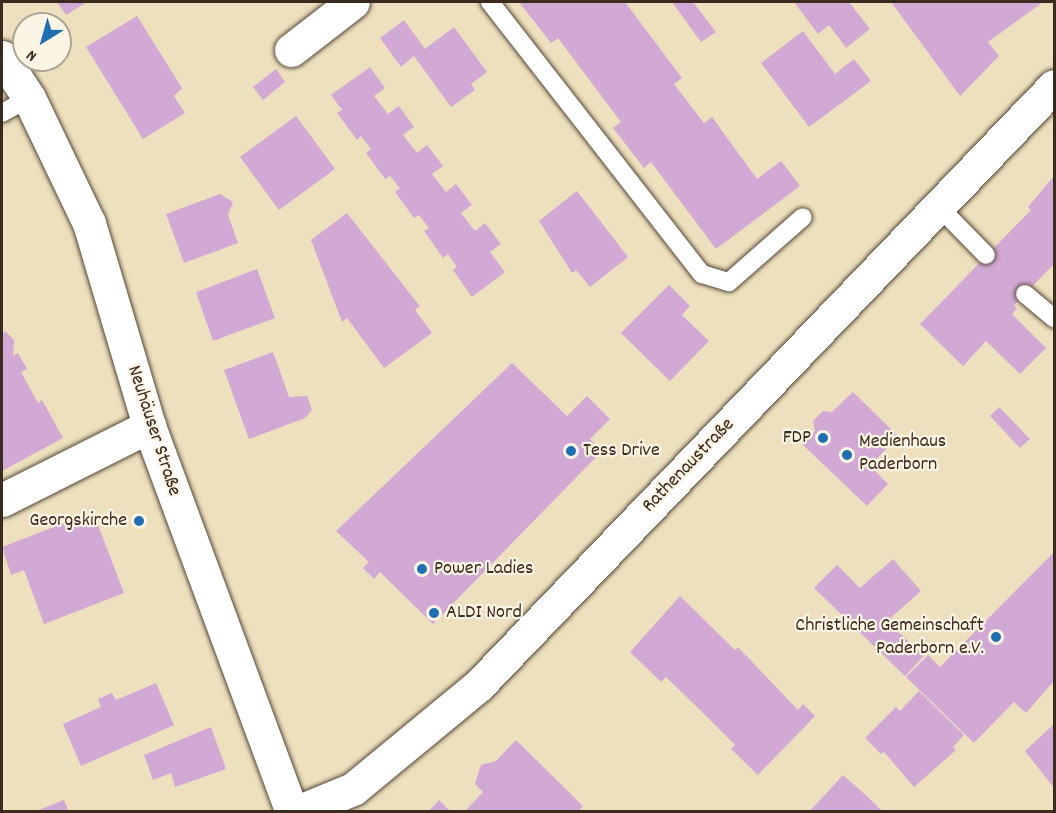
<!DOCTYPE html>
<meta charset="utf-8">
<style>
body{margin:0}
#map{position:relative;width:1056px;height:813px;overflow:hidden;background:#ece0be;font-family:Dekko,sans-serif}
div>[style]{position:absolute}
.building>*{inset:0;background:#d2a9d4}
.roads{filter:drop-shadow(0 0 2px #564536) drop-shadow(0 0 2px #564536)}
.service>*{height:18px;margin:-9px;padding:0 9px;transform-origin:9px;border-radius:9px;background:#fff}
.minor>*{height:33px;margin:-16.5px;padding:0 16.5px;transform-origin:16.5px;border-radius:16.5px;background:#fff}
.tertiary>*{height:33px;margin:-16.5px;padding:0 16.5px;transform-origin:16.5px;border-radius:16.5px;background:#fff}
.secondary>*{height:33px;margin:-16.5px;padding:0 16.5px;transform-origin:16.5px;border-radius:16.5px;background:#fff}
.dots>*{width:16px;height:16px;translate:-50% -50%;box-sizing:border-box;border:3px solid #fcf5e5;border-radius:50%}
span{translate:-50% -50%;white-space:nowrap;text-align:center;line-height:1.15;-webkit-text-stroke:4.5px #fcf5e5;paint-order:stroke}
.street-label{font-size:20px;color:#3b2a1e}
.poi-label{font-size:20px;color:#3b2a1e}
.right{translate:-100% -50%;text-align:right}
.left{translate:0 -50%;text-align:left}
.frame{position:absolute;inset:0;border:3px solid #3b2a1e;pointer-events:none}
.north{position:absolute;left:12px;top:12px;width:60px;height:60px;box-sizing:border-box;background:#fcf5e5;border:2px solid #afa495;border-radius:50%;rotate:217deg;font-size:16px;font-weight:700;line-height:24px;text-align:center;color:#3b2a1e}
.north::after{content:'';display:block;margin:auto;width:21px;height:27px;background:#1f6fb2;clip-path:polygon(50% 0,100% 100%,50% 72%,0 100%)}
</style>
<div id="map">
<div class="building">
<div style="clip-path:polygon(57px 2px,87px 2px,66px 15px)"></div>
<div style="clip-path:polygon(519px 2px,625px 2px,682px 78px,674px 84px,704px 123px,712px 117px,757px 179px,781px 161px,800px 186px,716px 249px,651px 162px,644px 168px,613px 128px,621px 122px,558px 38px,551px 43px)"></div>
<div style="clip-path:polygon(672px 2px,693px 2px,716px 32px,701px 42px)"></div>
<div style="clip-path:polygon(794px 2px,849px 2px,870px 29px,846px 48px,829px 25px,818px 34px)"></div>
<div style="clip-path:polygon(891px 2px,1043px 2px,988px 42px,999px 56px,960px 96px)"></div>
<div style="clip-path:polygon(137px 16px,182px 88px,174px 96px,185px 113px,143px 139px,86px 47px)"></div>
<div style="clip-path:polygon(404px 20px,425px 49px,454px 27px,487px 72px,471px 84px,475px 90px,451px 107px,414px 56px,401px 67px,380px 38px)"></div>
<div style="clip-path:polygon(803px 31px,835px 74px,854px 59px,871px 81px,809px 127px,761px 63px)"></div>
<div style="clip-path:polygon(370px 67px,385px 88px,374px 96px,388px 114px,399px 106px,414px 127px,403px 135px,417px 153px,427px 145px,443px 166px,432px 174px,446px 192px,456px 184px,472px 205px,461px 213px,475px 231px,485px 223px,501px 244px,490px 252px,505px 272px,472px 297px,453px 270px,457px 267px,448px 254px,443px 258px,424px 231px,429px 228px,419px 215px,414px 218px,395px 192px,400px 188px,390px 176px,385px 179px,366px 153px,371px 149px,361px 136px,357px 140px,337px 113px,342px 110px,331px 95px)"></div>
<div style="clip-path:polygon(276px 69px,285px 82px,263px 100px,253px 87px)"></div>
<div style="clip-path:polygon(296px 116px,335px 169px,279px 210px,240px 157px)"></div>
<div style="clip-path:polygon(1054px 176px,1054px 264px,1014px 305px,1017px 309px,1012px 314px,1046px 348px,1020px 374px,986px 341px,963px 366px,920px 324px,1031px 210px,1028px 207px)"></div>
<div style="clip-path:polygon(577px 191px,628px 257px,590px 287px,576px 270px,572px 273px,539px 221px)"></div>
<div style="clip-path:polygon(220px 194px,233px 202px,228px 215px,238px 243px,184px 263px,166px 214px)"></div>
<div style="clip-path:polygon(347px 213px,415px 300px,420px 306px,415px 310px,432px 333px,384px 368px,347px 318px,342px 322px,311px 240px)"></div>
<div style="clip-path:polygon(257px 269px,275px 318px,213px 341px,196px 292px)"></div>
<div style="clip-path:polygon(669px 285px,690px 306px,682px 315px,709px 341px,670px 381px,621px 333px)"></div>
<div style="clip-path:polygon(6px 332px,14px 340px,13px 356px,18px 353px,27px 369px,21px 372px,38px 403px,42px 400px,63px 438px,2px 471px,2px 333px)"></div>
<div style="clip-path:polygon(273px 352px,289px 397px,307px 396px,312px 410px,305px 418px,249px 439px,224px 370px)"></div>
<div style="clip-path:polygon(512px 363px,567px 416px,587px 396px,610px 419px,590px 439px,602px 451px,433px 624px,380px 572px,374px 579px,363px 568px,369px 562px,336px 531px)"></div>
<div style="clip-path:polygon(853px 392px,898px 436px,870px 466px,888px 484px,867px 506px,802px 444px,815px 431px,813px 421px,823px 411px,832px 412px)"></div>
<div style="clip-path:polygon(999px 407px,1030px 439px,1020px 448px,990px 416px)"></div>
<div style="clip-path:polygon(93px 512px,124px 593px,44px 624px,24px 570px,11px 575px,2px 547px)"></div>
<div style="clip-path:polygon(1054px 552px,1054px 681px,1026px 713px,1014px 702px,974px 743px,906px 677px,928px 655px,940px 667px)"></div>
<div style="clip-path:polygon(893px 559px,921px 591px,887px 621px,924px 656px,905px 676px,814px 588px,837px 565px,860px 588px)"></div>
<div style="clip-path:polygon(680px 596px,735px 650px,738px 647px,798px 710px,803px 704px,815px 716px,758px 775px,731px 749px,735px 745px,700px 710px,666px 677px,661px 682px,630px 652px)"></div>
<div style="clip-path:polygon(156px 683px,174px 725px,81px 766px,63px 724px,101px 707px,98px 699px,112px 693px,116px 700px)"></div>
<div style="clip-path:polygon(919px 691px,964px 735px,953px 747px,956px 750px,914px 787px,884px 752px,881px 754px,865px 738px,896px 707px,900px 711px)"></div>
<div style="clip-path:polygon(1054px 724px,1054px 788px,1025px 751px)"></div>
<div style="clip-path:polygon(211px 727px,226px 769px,175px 787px,171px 773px,153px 780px,144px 755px)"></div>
<div style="clip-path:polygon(516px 740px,583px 806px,578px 812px,464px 812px,483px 792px,475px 784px,481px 765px,496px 761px)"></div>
<div style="clip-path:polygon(843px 775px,869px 798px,883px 812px,809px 812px)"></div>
<div style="clip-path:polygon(64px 800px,69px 812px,36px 812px,36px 811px)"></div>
<div style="clip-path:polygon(439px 800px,451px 812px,428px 812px)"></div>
</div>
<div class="roads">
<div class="service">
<div style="left:490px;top:2px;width:345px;rotate:52.1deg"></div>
<div style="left:702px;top:274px;width:28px;rotate:17deg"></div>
<div style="left:729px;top:282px;width:98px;rotate:-41.3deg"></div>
<div style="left:2px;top:113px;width:31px;rotate:-29deg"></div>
<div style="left:939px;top:207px;width:67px;rotate:45.6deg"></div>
<div style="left:1025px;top:294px;width:38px;rotate:40deg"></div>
</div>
<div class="minor">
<div style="left:291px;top:50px;width:78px;rotate:-37.7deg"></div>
<div style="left:2px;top:500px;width:165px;rotate:-26.7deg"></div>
</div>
<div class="tertiary">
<div style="left:297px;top:812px;width:61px;rotate:-22.3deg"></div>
<div style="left:353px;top:789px;width:163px;rotate:-39.5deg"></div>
<div style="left:479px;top:685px;width:830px;rotate:-46.17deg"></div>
</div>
<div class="secondary">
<div style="left:2px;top:57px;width:49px;rotate:56.6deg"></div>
<div style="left:29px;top:98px;width:139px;rotate:64.4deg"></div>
<div style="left:89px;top:223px;width:212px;rotate:73.5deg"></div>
<div style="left:149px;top:426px;width:412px;rotate:69.7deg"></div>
</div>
</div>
<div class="dots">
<div style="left:823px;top:438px;background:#1f6fb2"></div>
<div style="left:571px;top:451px;background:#1f6fb2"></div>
<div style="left:847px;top:455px;background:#1f6fb2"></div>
<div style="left:139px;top:521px;background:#1f6fb2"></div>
<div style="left:422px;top:569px;background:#1f6fb2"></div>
<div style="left:434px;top:613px;background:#1f6fb2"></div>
<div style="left:996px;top:637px;background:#1f6fb2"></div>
</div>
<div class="street-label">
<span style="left:153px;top:431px;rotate:72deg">Neuhäuser Straße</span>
<span style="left:689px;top:466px;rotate:-46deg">Rathenaustraße</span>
</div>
<div class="poi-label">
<span class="right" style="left:811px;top:438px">FDP</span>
<span class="left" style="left:859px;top:454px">Medienhaus<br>Paderborn</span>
<span class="left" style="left:583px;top:451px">Tess Drive</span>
<span class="right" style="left:127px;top:521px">Georgskirche</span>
<span class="left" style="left:434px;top:569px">Power Ladies</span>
<span class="left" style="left:446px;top:613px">ALDI Nord</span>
<span class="right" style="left:984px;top:638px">Christliche Gemeinschaft<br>Paderborn e.V.</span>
</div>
<div class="frame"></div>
<div class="north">N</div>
</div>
